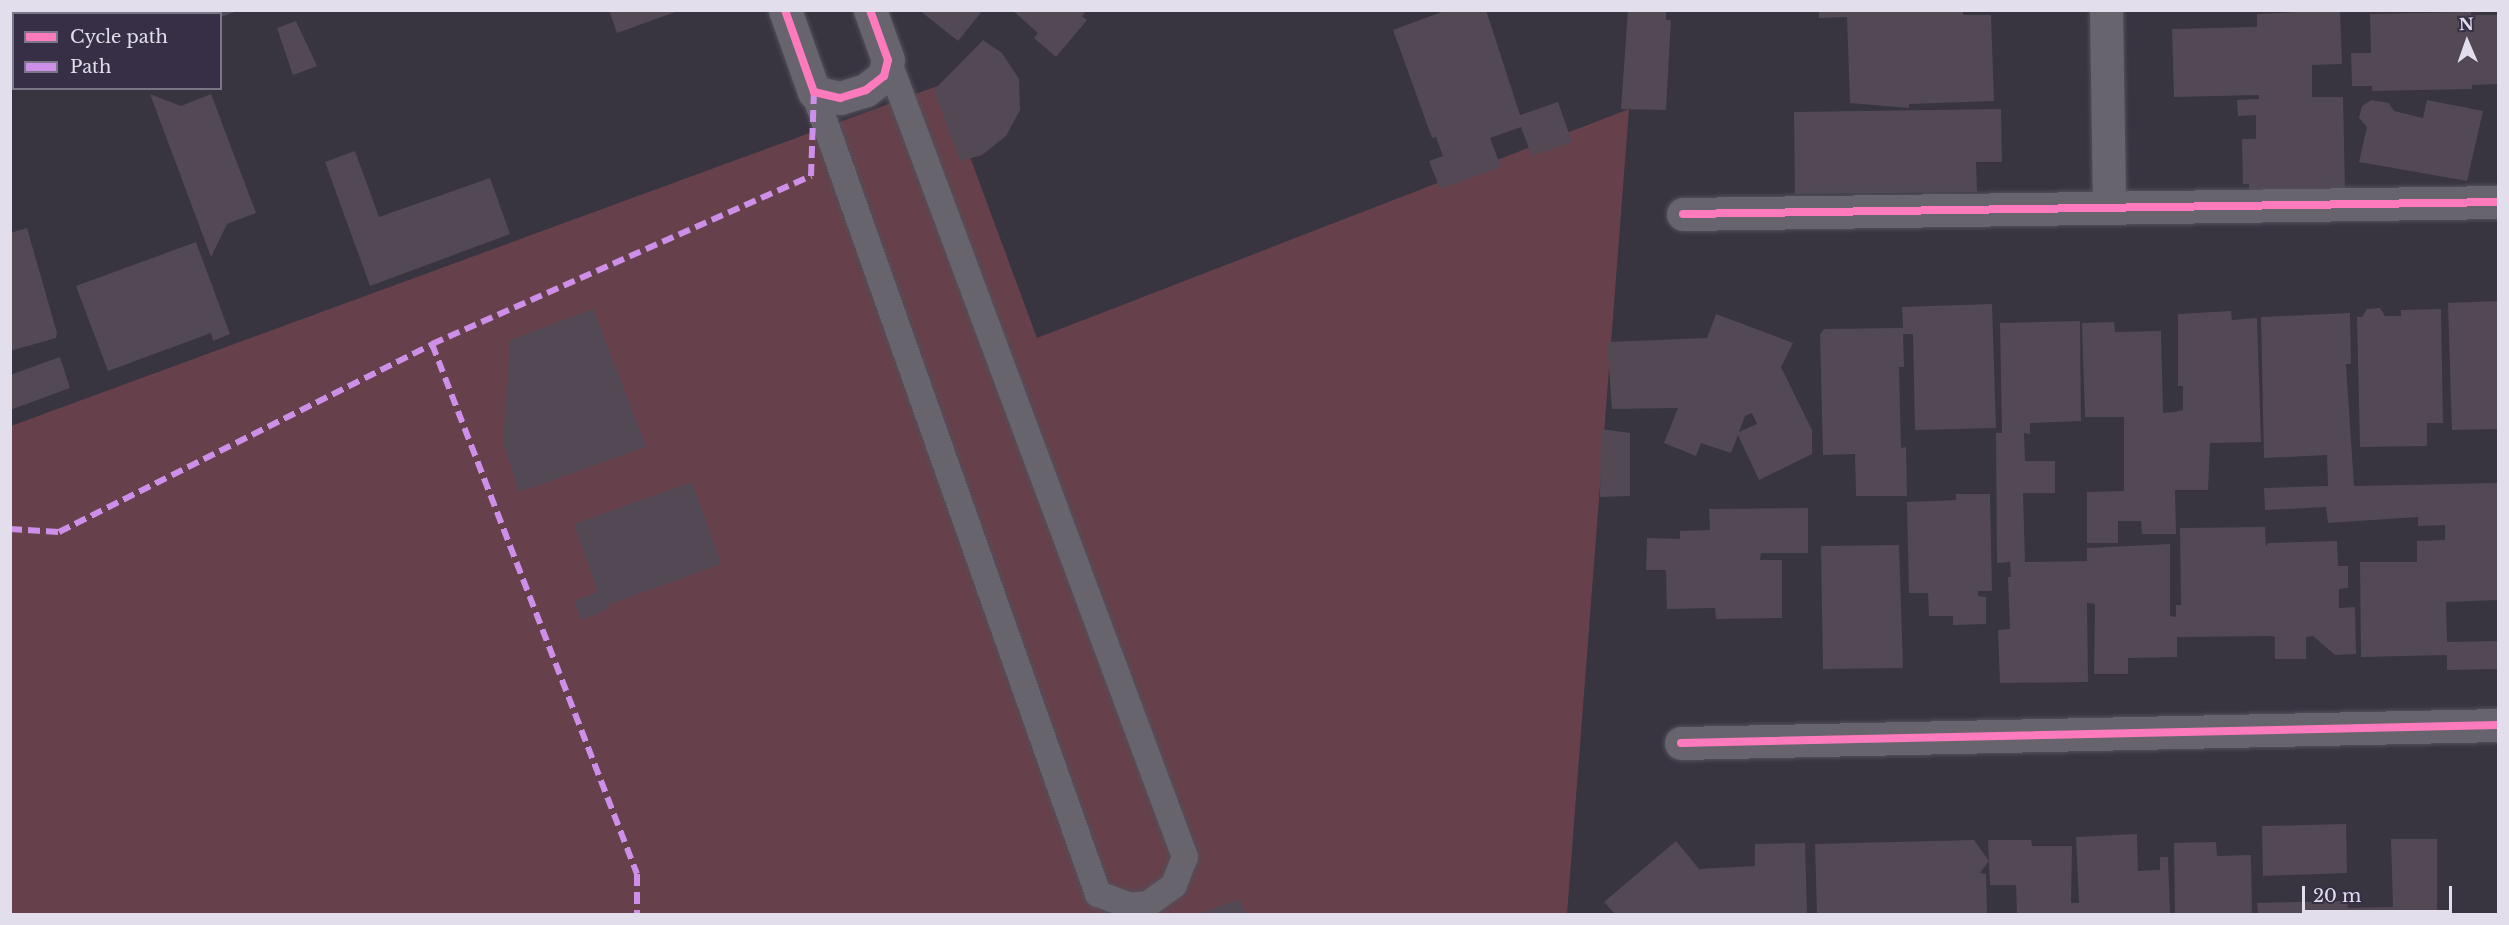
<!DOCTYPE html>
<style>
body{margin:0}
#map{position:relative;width:2509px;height:925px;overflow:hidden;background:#383440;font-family:"Libre Baskerville",serif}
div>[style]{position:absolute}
.green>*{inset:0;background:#66414b}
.building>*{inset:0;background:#524955}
.roads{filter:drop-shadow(0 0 2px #53505a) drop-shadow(0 0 2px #53505a)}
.lane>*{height:26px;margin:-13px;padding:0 13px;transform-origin:13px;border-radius:13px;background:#68646d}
.street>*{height:33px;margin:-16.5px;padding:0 16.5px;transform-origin:16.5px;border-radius:16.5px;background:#68646d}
.quiet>*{height:6px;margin-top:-3px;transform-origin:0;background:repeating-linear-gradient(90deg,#ce8fe9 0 12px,transparent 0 18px)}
.cycleway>*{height:8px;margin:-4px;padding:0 4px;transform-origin:4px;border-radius:4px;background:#fd7abc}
span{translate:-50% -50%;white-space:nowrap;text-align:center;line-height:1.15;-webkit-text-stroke:6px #362f45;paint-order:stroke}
.frame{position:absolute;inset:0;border:12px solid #e2deec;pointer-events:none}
.legend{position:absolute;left:12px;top:12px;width:210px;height:78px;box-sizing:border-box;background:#362f45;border:2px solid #7b7588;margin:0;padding:8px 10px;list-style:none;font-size:18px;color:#e2deec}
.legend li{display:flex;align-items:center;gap:12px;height:30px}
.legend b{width:30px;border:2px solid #7b7588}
.north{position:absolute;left:2437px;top:12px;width:60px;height:60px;-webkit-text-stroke:4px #362f45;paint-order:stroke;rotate:358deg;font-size:16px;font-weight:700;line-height:24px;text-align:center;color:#e2deec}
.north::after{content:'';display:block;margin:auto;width:21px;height:27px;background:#e2deec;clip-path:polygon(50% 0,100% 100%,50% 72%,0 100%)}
.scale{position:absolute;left:2302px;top:886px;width:150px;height:27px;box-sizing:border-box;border:3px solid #e2deec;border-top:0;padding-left:8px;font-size:18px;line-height:21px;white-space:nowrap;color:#e2deec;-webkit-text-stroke:4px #362f45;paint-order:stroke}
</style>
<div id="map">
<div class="green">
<div style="clip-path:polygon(943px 84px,1037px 338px,1629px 109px,1567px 914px,11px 914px,11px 426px)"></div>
</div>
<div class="building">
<div style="clip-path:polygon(120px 10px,238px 10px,238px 11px,220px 17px,220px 14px)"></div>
<div style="clip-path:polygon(609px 10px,678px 10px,678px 11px,617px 33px)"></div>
<div style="clip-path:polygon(919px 10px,983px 10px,958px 41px)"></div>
<div style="clip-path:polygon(1012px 10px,1087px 10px,1082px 16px,1087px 20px,1056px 57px,1034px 38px,1038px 33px)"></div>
<div style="clip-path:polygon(1447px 10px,1486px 10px,1520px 115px,1558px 102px,1572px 142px,1532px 156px,1521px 127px,1490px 138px,1501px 167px,1440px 189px,1429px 161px,1443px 156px,1436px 137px,1432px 138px,1393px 30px)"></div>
<div style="clip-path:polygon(1628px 10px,1666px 10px,1666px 20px,1671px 20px,1666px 110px,1621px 109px)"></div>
<div style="clip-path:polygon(1819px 10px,1963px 10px,1963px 15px,1991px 15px,1994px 101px,1909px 104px,1909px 108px,1850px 103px,1847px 17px,1819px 18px)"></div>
<div style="clip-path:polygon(2340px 10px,2342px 64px,2312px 65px,2312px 97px,2343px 97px,2345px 189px,2249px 191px,2249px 184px,2243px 184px,2242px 139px,2256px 139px,2256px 115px,2238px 116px,2237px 100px,2259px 99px,2259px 95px,2174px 97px,2172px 29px,2257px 27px,2257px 14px)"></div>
<div style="clip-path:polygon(2471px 12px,2471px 15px,2498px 15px,2498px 84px,2472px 85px,2472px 89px,2372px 91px,2372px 86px,2352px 86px,2351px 53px,2371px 53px,2370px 14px)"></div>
<div style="clip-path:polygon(296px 21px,317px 66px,293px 75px,277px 28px)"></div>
<div style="clip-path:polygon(983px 40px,1002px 53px,1019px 79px,1020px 110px,1006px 136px,982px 155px,960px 161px,934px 90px)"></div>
<div style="clip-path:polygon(150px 94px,181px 106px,211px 94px,256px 213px,227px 224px,211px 257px)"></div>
<div style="clip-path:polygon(2371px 100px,2389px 103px,2394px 111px,2423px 118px,2427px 100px,2483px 111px,2467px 181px,2359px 162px,2367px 127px,2359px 118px,2362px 106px)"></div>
<div style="clip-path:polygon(2001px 109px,2002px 162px,1976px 162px,1977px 192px,1795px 194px,1794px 112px)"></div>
<div style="clip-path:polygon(355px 151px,379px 217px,490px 178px,510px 234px,370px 286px,325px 162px)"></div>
<div style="clip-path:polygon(27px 228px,57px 333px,56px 338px,10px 351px,10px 233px)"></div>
<div style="clip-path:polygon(196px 242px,230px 334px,213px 341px,211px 333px,108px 371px,76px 286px)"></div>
<div style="clip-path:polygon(2498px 301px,2498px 429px,2452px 430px,2448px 303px)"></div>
<div style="clip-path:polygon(1992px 304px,1996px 428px,1915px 430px,1913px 334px,1903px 334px,1904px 367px,1899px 367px,1901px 448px,1906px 447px,1907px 496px,1856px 496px,1855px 454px,1823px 455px,1820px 334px,1824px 329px,1903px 328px,1902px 307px)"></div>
<div style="clip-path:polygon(2380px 308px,2385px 316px,2401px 316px,2401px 310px,2441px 309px,2443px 423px,2427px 423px,2427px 446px,2360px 447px,2357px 317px,2362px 317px,2367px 309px)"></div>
<div style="clip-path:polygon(593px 309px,646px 447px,519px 492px,503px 442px,510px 340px)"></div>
<div style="clip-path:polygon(2231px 311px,2232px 320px,2257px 318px,2261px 442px,2210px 443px,2208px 490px,2175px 490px,2176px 534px,2142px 534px,2141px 521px,2118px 521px,2118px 543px,2087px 543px,2087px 492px,2124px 491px,2124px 417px,2085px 417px,2082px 323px,2114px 322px,2115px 332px,2161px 331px,2163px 413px,2175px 412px,2183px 410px,2183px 386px,2178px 386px,2178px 314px)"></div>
<div style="clip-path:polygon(2350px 313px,2351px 364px,2346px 364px,2354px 486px,2498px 483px,2498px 600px,2446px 602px,2447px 642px,2498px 641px,2498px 669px,2447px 670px,2447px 655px,2361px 657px,2360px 562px,2417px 562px,2417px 541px,2445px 540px,2445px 525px,2418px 526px,2418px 517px,2328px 523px,2326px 507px,2265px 510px,2264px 488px,2328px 486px,2327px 455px,2264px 458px,2261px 317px)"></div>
<div style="clip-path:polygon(evenodd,1716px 314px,1793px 343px,1781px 367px,1812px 430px,1812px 454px,1759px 480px,1738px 435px,1731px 453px,1701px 443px,1696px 456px,1664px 443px,1678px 408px,1612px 409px,1607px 342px,1707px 338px,1716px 314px,1752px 413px,1757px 424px,1739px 432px,1745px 416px,1752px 413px)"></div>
<div style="clip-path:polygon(2080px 321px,2081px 421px,2030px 423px,2030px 434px,2024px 433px,2025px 461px,2055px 461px,2055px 493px,2023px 493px,2025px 562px,2087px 561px,2087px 548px,2170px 544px,2170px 616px,2176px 617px,2176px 605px,2181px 605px,2180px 528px,2265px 527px,2266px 547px,2268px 543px,2337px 541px,2338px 566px,2348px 566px,2348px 588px,2339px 589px,2339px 608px,2355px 607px,2356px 654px,2335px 655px,2313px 636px,2306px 637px,2306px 659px,2275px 659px,2275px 637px,2271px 636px,2177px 637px,2177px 657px,2128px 658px,2128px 674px,2094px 674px,2095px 604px,2087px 603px,2088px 682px,2000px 683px,1998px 630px,2010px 629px,2008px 577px,2011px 577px,2010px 562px,1997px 563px,1996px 433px,2002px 433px,2000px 323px)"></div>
<div style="clip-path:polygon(60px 357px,70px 388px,10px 410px,10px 375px)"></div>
<div style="clip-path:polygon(1601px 429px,1630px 433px,1630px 496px,1600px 497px)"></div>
<div style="clip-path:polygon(692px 482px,721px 564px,608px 605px,609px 609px,581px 620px,574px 601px,598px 592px,574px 524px)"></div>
<div style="clip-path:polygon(1956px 494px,1990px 494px,1992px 591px,1978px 591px,1978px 596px,1986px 597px,1986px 624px,1953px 625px,1953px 616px,1929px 616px,1928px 593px,1909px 593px,1907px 502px,1956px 500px)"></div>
<div style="clip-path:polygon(1808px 508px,1808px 553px,1761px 553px,1760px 560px,1782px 560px,1782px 618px,1716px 619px,1715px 608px,1667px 609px,1666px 570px,1646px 570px,1647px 538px,1680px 539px,1680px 531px,1710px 530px,1709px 509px)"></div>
<div style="clip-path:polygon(1899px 545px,1903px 668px,1823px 669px,1821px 546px)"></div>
<div style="clip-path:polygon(2346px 824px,2347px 873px,2263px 876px,2262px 826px)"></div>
<div style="clip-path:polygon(2137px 834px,2138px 871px,2160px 870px,2160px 857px,2168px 857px,2170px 914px,2017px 914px,2016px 885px,1990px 885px,1988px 840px,2031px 840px,2032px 846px,2072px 846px,2071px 903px,2079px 903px,2076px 837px)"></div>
<div style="clip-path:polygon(2391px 839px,2437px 839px,2437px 914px,2258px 914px,2257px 903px,2347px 901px,2348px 908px,2393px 907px)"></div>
<div style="clip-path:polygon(1974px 840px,1989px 861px,1980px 873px,1986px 874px,1987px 914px,1817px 914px,1815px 844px)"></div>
<div style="clip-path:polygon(1676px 841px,1699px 869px,1755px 866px,1755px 844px,1805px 843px,1807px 914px,1615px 914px,1604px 902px)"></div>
<div style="clip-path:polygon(2216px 842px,2217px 856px,2251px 855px,2252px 914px,2175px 914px,2174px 843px)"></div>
<div style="clip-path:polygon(1240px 899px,1246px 914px,1198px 914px)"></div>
</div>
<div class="roads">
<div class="lane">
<div style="left:814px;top:92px;width:851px;rotate:70.5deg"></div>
<div style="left:1098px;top:894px;width:35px;rotate:20deg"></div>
<div style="left:1131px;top:906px;width:17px;rotate:-7deg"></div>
<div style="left:1148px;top:904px;width:32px;rotate:-36deg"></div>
<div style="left:1174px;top:885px;width:30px;rotate:-69deg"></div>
<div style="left:1185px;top:857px;width:851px;rotate:-110.44deg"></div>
</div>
<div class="street">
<div style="left:785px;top:10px;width:87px;rotate:70.5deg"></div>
<div style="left:814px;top:92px;width:27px;rotate:13deg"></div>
<div style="left:840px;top:98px;width:27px;rotate:-17deg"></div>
<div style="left:866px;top:90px;width:23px;rotate:-38deg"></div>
<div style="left:884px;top:76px;width:16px;rotate:-76deg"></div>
<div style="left:888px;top:60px;width:53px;rotate:-109.8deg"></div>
<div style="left:2106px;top:10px;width:198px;rotate:89.1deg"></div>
<div style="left:1683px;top:214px;width:815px;rotate:-0.84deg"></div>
<div style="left:1681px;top:743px;width:817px;rotate:-1.26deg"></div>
</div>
</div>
<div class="quiet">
<div style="left:432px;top:344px;width:568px;rotate:68.85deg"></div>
<div style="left:637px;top:874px;width:40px;rotate:90deg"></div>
<div style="left:10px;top:529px;width:49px;rotate:3.5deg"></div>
<div style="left:59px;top:532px;width:418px;rotate:-26.7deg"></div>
<div style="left:432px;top:344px;width:415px;rotate:-23.9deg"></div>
<div style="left:811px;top:176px;width:84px;rotate:-88deg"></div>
</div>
<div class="cycleway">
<div style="left:785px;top:10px;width:87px;rotate:70.5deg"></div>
<div style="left:814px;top:92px;width:27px;rotate:13deg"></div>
<div style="left:840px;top:98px;width:27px;rotate:-17deg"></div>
<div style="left:866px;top:90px;width:23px;rotate:-38deg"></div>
<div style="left:884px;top:76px;width:16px;rotate:-76deg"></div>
<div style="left:888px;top:60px;width:53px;rotate:-109.8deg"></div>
<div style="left:1683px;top:214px;width:815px;rotate:-0.84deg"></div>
<div style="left:1681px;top:743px;width:817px;rotate:-1.26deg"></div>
</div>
<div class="frame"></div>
<ul class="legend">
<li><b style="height:8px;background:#fd7abc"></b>Cycle path</li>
<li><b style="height:8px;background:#ce8fe9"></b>Path</li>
</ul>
<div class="north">N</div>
<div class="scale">20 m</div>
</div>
